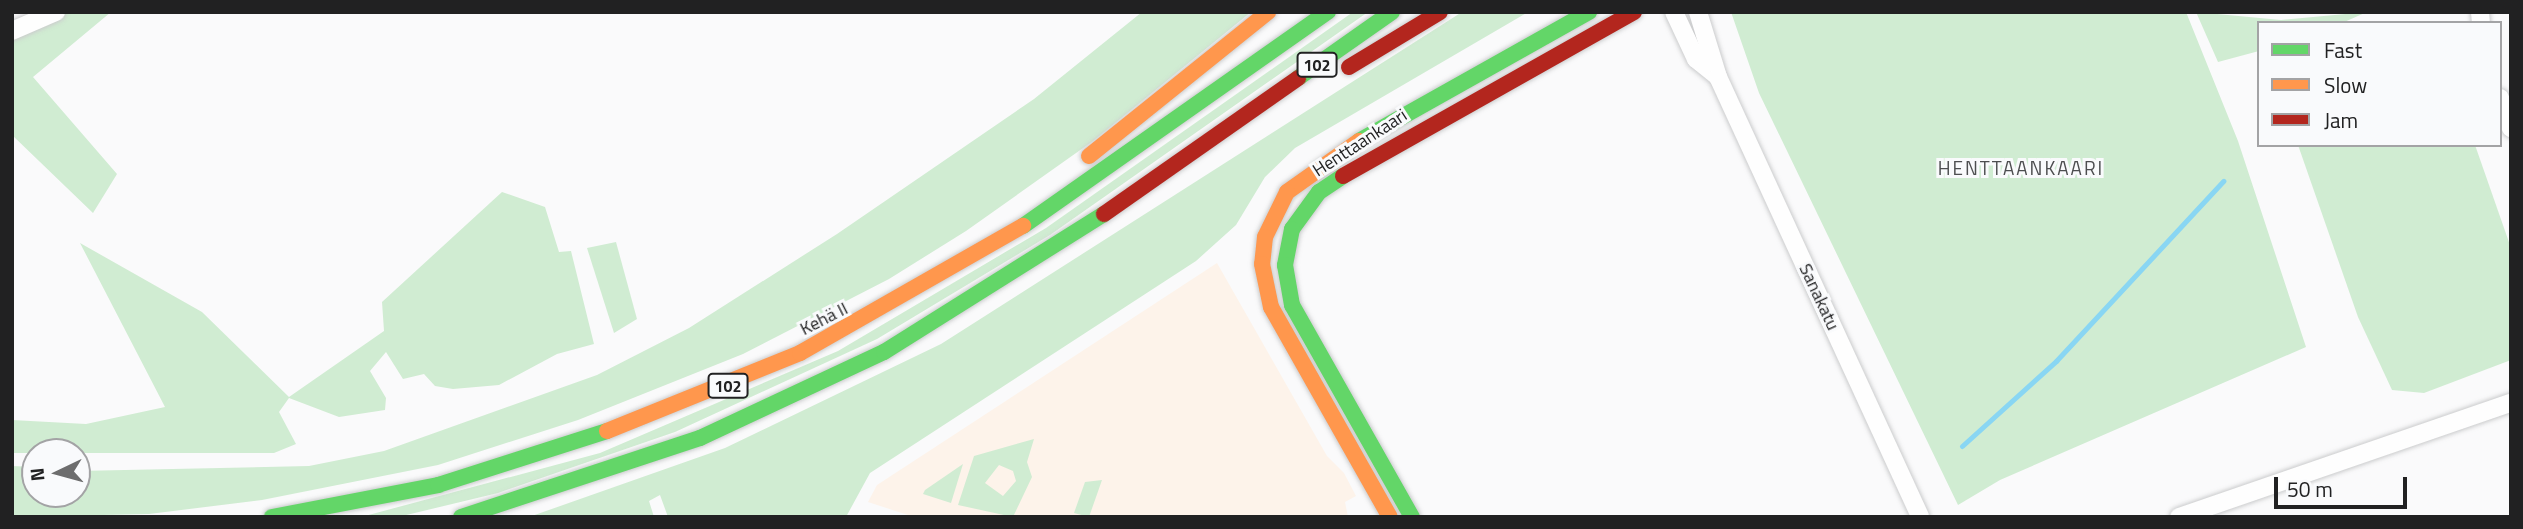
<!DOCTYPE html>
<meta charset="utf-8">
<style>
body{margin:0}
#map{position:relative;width:2523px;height:529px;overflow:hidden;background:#fafafb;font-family:"Titillium Web",sans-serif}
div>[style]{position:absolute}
.commercial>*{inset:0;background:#fdf3ea}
.green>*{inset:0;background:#d0ecd2}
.stream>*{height:5px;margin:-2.5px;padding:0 2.5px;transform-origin:2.5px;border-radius:2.5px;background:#89d6f3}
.roads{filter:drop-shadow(0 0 2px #cbcccd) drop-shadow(0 0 2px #cbcccd)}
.street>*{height:18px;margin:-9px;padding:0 9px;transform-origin:9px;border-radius:9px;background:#fefefe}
.fast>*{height:16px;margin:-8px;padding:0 8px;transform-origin:8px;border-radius:8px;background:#63d668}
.slow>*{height:16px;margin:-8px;padding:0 8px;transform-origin:8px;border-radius:8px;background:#ff974d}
.jam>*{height:16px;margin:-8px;padding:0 8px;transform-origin:8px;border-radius:8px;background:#b3261e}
span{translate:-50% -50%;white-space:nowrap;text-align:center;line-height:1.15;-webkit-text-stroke:6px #f9fafc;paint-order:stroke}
.shield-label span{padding:2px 5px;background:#f9fafc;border:2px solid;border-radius:5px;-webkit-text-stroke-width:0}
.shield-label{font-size:16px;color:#212122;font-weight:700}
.street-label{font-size:18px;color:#212122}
.neighbourhood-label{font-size:19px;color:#4d4e50;letter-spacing:2px}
.frame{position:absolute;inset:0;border:14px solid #212122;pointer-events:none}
.legend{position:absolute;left:2257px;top:21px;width:245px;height:126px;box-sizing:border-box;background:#f9fafc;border:2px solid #a3a3a5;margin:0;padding:9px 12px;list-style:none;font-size:21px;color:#212122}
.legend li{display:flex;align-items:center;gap:14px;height:35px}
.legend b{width:35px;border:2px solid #a3a3a5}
.north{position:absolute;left:21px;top:438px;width:70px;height:70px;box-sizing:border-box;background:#f9fafc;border:2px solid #a3a3a5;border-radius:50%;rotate:265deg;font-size:19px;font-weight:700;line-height:28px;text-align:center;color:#212122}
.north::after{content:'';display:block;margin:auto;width:24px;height:32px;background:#6d6d6e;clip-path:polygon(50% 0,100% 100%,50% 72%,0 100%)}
.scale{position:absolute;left:2274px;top:477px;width:133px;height:32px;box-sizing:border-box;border:4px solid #212122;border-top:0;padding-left:9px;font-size:21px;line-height:24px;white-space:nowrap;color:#212122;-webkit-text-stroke:5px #f9fafc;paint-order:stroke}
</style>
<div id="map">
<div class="commercial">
<div style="clip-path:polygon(1217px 263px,1327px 456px,1344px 473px,1356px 496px,1345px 502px,1348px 517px,914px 517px,868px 502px,877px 485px)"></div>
</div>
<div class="green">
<div style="clip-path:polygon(69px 12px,111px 12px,33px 77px,117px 174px,93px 213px,12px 135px,12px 40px)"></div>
<div style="clip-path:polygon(1142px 12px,1251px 12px,1093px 141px,966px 231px,889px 279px,743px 354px,578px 420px,438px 465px,262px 500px,149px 514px,12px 517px,12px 466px,35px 467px,35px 494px,77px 494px,77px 471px,309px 466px,384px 451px,597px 375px,689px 328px,837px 234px,1034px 99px)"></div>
<div style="clip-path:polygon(1353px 12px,1368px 12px,1050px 235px,877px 339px,675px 432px,498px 493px,398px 517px,361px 517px,600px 453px,838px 351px,1046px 228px)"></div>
<div style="clip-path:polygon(1462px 12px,1528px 12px,1295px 148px,1265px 177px,1236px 225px,1196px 261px,870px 473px,846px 517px,668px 517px,660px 495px,649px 501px,654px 517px,529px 517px,725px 448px,941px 344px)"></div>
<div style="clip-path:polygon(1731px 12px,2186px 12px,2238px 141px,2306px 347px,2000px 480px,1958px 505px,1759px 93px)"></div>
<div style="clip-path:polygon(2196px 12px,2281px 20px,2367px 12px,2342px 23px,2259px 23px,2259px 51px,2218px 62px)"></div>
<div style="clip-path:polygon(2298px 145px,2475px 145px,2511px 248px,2511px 360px,2424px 393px,2392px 390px,2358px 317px)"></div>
<div style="clip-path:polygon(502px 192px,545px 207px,559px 252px,571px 251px,594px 344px,557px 354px,499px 385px,453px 389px,435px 386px,424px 374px,403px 379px,386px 352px,370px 371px,386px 398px,385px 410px,339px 417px,289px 398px,279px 412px,296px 444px,274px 453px,12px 453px,12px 420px,86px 424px,165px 407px,80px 243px,202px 312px,289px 397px,384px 331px,382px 302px)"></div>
<div style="clip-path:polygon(616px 242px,637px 319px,614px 333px,587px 248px)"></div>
<div style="clip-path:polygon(evenodd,1034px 439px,1027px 462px,1032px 477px,1013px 517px,958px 505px,974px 456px,1034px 439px,999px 465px,1013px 471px,1016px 481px,1003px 496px,985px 483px,999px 465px)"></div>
<div style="clip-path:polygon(963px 464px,951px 503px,923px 494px,925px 490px)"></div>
<div style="clip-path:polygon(1102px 480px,1089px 517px,1074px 513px,1085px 482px)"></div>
</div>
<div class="stream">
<div style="left:1962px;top:446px;width:127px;rotate:-42.1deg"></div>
<div style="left:2056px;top:361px;width:246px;rotate:-47.1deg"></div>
</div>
<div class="roads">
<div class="street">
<div style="left:1674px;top:12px;width:52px;rotate:64.9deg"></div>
<div style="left:1696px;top:59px;width:28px;rotate:39deg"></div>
<div style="left:1698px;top:12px;width:68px;rotate:72.9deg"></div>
<div style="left:1718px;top:77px;width:484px;rotate:65.3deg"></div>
<div style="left:2480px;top:12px;width:11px;rotate:85deg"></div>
<div style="left:12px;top:31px;width:48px;rotate:-23.4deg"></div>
<div style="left:2500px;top:98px;width:32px;rotate:70deg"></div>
<div style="left:2179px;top:517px;width:351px;rotate:-19deg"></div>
</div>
<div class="fast">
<div style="left:1298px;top:78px;width:115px;rotate:-35.1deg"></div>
<div style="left:1359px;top:141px;width:264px;rotate:-29.3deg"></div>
<div style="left:1343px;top:176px;width:29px;rotate:146deg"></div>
<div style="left:1319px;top:192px;width:46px;rotate:126.1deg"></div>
<div style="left:1292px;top:229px;width:37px;rotate:101deg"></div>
<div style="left:1285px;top:265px;width:41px;rotate:80.1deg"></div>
<div style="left:1292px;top:305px;width:244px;rotate:60.5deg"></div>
<div style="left:1023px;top:226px;width:373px;rotate:-35.1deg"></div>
<div style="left:272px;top:517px;width:169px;rotate:-10.9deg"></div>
<div style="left:438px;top:485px;width:177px;rotate:-17.7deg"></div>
<div style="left:461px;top:517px;width:252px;rotate:-18.3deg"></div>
<div style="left:700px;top:438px;width:203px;rotate:-25.1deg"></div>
<div style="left:884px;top:352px;width:260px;rotate:-32.1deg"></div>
</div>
<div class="slow">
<div style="left:1359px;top:141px;width:88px;rotate:144.7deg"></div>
<div style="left:1287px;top:192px;width:50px;rotate:116.1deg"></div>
<div style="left:1265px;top:237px;width:27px;rotate:96deg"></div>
<div style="left:1262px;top:264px;width:44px;rotate:78.2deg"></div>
<div style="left:1271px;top:307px;width:241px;rotate:60.5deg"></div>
<div style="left:1089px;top:156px;width:230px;rotate:-38.8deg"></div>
<div style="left:607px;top:431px;width:208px;rotate:-22deg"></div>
<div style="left:800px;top:353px;width:257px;rotate:-29.7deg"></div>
</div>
<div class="jam">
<div style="left:1349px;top:67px;width:106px;rotate:-31.1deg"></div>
<div style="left:1343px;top:176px;width:334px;rotate:-29.4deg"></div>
<div style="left:1104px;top:214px;width:237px;rotate:-35deg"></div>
</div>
</div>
<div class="shield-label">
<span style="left:1317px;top:65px">102</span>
<span style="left:728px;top:386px">102</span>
</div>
<div class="street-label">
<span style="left:1360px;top:143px;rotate:-33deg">Henttaankaari</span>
<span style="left:1819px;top:297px;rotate:65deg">Sanakatu</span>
<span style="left:824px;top:319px;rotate:-27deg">Kehä II</span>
</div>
<div class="neighbourhood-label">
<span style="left:2021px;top:168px">HENTTAANKAARI</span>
</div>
<div class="frame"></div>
<ul class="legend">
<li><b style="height:9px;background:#63d668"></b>Fast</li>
<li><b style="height:9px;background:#ff974d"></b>Slow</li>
<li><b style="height:9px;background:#b3261e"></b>Jam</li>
</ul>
<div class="north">N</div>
<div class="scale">50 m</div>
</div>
